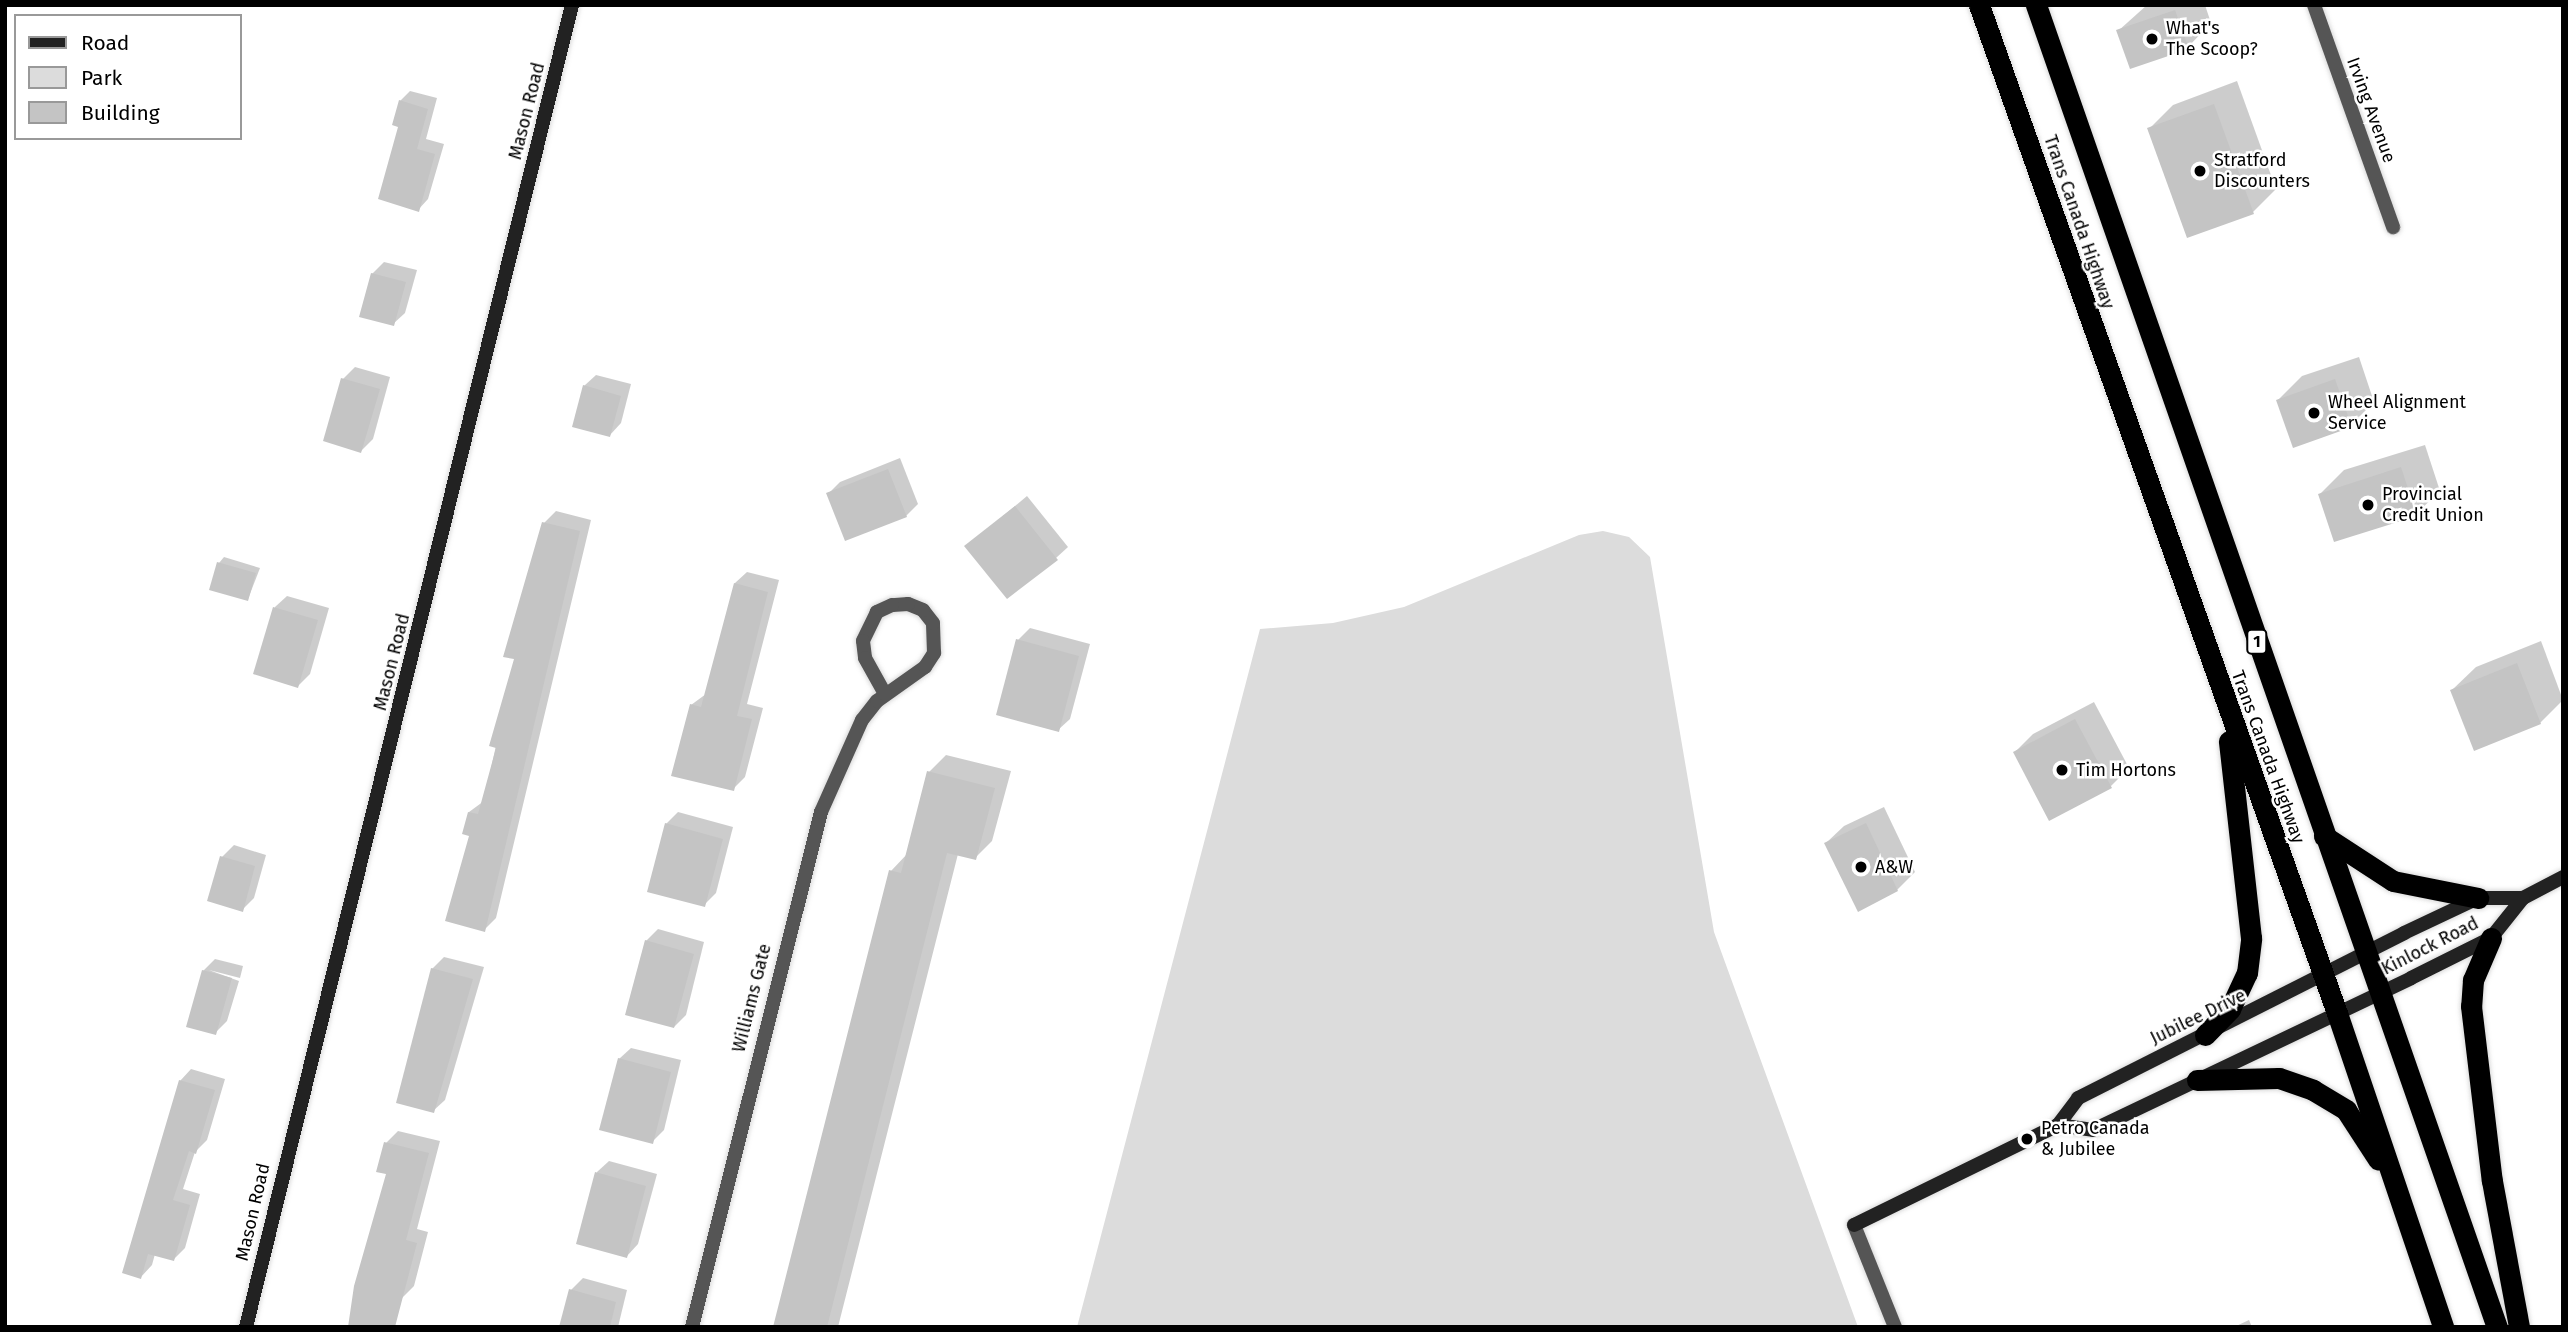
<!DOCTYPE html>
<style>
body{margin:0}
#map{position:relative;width:2568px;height:1332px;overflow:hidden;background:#fff;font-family:"Fira Sans",sans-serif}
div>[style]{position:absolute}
.green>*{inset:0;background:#dcdcdc}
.shadow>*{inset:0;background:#0003}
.building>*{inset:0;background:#c4c4c4}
.roads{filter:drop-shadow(0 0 2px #dbdbdb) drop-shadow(0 0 2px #dbdbdb)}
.street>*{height:14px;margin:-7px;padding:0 7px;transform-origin:7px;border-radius:7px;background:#555}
.secondary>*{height:14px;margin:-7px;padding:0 7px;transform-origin:7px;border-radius:7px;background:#222}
.highway>*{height:21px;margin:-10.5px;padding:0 10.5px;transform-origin:10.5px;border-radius:10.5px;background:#000}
.dots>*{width:19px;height:19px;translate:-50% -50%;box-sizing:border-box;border:4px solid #fff;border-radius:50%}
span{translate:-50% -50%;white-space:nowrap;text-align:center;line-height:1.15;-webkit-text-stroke:5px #fff;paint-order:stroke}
.shield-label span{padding:2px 5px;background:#fff;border:2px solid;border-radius:5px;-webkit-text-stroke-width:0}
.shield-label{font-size:16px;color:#000;font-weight:700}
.poi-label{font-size:18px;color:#000}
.left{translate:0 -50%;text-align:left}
.street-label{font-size:18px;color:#000}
.frame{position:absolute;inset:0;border:7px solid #000;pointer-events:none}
.legend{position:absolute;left:14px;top:14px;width:228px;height:126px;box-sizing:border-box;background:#fff;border:2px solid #999;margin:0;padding:9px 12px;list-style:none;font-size:21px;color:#000}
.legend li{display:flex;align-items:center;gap:14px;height:35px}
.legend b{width:35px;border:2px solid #999}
</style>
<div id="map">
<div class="green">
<div style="clip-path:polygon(1603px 531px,1629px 537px,1650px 557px,1714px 932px,1858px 1327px,1077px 1327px,1260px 629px,1333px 623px,1404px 607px,1579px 535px)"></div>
</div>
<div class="shadow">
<div style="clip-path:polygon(2147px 5px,2205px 5px,2211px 23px,2188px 47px,2118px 31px)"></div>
<div style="clip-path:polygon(2237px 81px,2276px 189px,2253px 212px,2149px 129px,2173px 105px)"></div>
<div style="clip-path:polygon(410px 91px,437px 98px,426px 139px,444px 144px,428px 199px,418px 210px,400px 126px,400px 101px)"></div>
<div style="clip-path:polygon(384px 262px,417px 270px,405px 313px,393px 324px,372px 274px)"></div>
<div style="clip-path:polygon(2359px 357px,2374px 402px,2351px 425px,2278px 400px,2302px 376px)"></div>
<div style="clip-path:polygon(355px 367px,390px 377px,373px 439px,361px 451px,343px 379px)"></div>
<div style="clip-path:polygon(596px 375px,631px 384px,621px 423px,610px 435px,584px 386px)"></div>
<div style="clip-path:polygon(2425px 445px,2440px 491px,2416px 514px,2320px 494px,2344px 470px)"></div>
<div style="clip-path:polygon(900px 458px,918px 504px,906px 516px,828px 494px,840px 482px)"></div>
<div style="clip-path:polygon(1027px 496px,1068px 547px,1056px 558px,967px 546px)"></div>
<div style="clip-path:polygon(556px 511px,591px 520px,496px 918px,484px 930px,469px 812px,484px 801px,544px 523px)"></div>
<div style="clip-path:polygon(224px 557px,260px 568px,248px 599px,219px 563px)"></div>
<div style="clip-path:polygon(747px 572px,779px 580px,747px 704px,763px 708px,745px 777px,733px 789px,691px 705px,706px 694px,735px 583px)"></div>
<div style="clip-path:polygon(287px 596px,329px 608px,310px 674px,298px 686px,255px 673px,275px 607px)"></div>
<div style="clip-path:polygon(1030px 628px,1090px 644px,1070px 719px,1058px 730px,1018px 640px)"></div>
<div style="clip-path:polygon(2541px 641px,2563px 700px,2540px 723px,2452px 690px,2476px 667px)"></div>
<div style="clip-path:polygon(2094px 702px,2129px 768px,2111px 786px,2015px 752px,2033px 734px)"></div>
<div style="clip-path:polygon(946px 755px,1011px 771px,992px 841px,975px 858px,958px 854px,838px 1327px,775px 1327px,891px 871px,908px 853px,929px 772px)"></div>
<div style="clip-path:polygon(1884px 807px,1915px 872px,1897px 890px,1826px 843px,1844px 826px)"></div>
<div style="clip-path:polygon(678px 812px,733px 827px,716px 893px,704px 905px,666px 824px)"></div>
<div style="clip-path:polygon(234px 845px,266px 855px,254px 898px,242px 910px,222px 857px)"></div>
<div style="clip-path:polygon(658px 929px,704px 942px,686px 1015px,674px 1027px,646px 941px)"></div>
<div style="clip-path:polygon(444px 957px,484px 967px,445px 1100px,433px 1111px,432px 969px)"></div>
<div style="clip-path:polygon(215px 959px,243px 966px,240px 978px,209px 970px,239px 981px,227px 1021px,215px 1033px,203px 971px)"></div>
<div style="clip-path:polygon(631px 1048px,681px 1060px,664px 1130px,652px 1142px,619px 1059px)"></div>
<div style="clip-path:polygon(191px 1069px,225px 1079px,207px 1140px,195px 1152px,183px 1189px,200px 1194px,185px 1248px,174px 1259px,155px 1254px,152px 1265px,141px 1277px,180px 1081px)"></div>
<div style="clip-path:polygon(398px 1131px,440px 1141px,417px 1229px,428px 1232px,414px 1286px,402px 1298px,386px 1143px)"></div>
<div style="clip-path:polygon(609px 1161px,657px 1174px,638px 1244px,627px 1256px,578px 1243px,597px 1172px)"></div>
<div style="clip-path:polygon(583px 1278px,627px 1290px,618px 1327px,561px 1327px,571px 1290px)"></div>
<div style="clip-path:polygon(2249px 1320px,2252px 1327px,2234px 1327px)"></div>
</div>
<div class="building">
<div style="clip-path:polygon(2175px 10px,2189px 49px,2130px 69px,2116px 30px)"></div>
<div style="clip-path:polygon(399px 100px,428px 109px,417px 149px,435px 154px,419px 212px,378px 199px,398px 127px,392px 125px)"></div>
<div style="clip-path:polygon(2214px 104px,2254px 214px,2187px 238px,2147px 128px)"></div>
<div style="clip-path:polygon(371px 273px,406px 282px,394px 326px,359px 317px)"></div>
<div style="clip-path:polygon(341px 378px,380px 389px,361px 453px,323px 441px)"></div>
<div style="clip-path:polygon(2335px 379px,2352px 427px,2293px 448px,2276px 400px)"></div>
<div style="clip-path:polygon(583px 385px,621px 396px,610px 437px,572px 427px)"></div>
<div style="clip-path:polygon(2401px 467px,2417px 516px,2334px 542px,2318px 494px)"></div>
<div style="clip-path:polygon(888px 469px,907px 517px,845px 541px,826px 493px)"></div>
<div style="clip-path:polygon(1015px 506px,1058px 560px,1007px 599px,964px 546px)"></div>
<div style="clip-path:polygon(542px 522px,580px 531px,485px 932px,445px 921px,469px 836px,462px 834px,468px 812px,478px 814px,496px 748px,489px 746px,514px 659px,503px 657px)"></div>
<div style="clip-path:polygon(217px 562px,256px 573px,248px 601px,209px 590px)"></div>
<div style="clip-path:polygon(734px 583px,768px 592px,737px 716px,752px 719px,734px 791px,671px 776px,690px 704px,701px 707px)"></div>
<div style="clip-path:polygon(273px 607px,318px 620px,298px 688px,253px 674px)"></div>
<div style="clip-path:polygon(1016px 639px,1079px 656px,1059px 732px,996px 715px)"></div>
<div style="clip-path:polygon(2517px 663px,2541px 724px,2474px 751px,2450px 690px)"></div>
<div style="clip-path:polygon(2075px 719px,2112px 788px,2049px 821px,2013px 752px)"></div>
<div style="clip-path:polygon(927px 771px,995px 788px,976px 860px,947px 853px,827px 1327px,773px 1327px,889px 870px,901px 873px)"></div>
<div style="clip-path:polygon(665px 823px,723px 839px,705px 907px,647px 892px)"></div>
<div style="clip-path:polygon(1866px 823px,1898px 891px,1858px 912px,1824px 843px)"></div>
<div style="clip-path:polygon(220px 856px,255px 866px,243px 912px,207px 901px)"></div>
<div style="clip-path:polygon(645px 940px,694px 954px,674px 1028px,625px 1015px)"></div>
<div style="clip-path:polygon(431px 968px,473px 979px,434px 1113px,396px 1103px)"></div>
<div style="clip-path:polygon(202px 970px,232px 978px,216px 1035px,186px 1027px)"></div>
<div style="clip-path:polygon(618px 1058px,671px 1072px,653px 1144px,599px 1130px)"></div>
<div style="clip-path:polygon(179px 1080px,215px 1090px,196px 1154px,189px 1151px,173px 1200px,190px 1205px,174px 1261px,148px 1254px,141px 1279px,122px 1273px)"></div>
<div style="clip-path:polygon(384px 1142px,429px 1153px,406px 1240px,417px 1243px,395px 1327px,348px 1327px,354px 1286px,386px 1174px,376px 1172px)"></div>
<div style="clip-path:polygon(595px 1172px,646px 1186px,627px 1258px,576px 1244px)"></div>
<div style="clip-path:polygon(569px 1289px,616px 1302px,610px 1327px,559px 1327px)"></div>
</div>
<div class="roads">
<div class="street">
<div style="left:2314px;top:5px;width:236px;rotate:70.4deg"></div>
<div style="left:1854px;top:1225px;width:110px;rotate:68.1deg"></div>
<div style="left:692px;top:1327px;width:531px;rotate:-75.94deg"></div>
<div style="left:821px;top:812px;width:101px;rotate:-66deg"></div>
<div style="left:862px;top:720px;width:24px;rotate:-52deg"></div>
<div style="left:877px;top:701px;width:59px;rotate:-35.3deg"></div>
<div style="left:925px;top:667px;width:17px;rotate:-57deg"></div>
<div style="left:934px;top:653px;width:30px;rotate:-92deg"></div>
<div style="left:933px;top:623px;width:16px;rotate:-128deg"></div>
<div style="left:923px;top:610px;width:16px;rotate:-158deg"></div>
<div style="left:908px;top:604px;width:16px;rotate:176deg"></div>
<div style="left:892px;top:605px;width:17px;rotate:155deg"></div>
<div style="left:877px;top:612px;width:32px;rotate:116deg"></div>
<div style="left:863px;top:641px;width:17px;rotate:83deg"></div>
<div style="left:865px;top:658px;width:41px;rotate:60.9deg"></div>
</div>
<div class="secondary">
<div style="left:2058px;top:1125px;width:35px;rotate:8deg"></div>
<div style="left:2093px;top:1130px;width:352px;rotate:-25.5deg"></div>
<div style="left:2411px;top:978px;width:89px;rotate:-26.6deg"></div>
<div style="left:2491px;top:938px;width:51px;rotate:-51.3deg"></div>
<div style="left:2523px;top:898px;width:45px;rotate:-27.7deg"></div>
<div style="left:1854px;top:1225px;width:227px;rotate:-26.1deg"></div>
<div style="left:2058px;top:1125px;width:34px;rotate:-53deg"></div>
<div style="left:2078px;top:1098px;width:365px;rotate:-26.8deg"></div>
<div style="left:2404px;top:933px;width:82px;rotate:-25.3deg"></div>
<div style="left:2478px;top:898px;width:45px"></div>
<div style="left:246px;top:1327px;width:1362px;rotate:-76.15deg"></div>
</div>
<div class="highway">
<div style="left:1979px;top:5px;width:1070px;rotate:70.45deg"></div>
<div style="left:2337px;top:1013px;width:331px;rotate:71.3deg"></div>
<div style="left:2036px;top:5px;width:1400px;rotate:70.78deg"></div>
<div style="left:2324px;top:836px;width:82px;rotate:33.1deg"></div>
<div style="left:2393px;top:881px;width:87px;rotate:11.3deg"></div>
<div style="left:2491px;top:938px;width:46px;rotate:113.2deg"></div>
<div style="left:2473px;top:980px;width:26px;rotate:94deg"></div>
<div style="left:2471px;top:1006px;width:176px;rotate:83.2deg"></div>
<div style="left:2492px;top:1181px;width:148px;rotate:79.5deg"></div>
<div style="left:2205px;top:1035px;width:36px;rotate:-46deg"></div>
<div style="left:2230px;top:1009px;width:40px;rotate:-65deg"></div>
<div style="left:2247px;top:973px;width:35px;rotate:-83deg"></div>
<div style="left:2251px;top:938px;width:198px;rotate:-96.4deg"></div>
<div style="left:2197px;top:1080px;width:82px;rotate:-1.4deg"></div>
<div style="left:2279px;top:1078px;width:36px;rotate:19deg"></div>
<div style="left:2313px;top:1090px;width:39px;rotate:31deg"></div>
<div style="left:2346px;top:1110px;width:59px;rotate:56.9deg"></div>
</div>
</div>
<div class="dots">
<div style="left:2152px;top:39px;background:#000"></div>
<div style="left:2200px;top:171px;background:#000"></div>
<div style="left:2314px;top:413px;background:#000"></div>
<div style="left:2368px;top:505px;background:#000"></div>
<div style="left:2062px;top:770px;background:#000"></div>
<div style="left:1861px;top:867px;background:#000"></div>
<div style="left:2027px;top:1139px;background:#000"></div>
</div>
<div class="shield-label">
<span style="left:2257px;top:642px">1</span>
</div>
<div class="poi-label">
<span class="left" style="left:2166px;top:39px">What's<br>The Scoop?</span>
<span class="left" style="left:2214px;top:171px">Stratford<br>Discounters</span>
<span class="left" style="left:2328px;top:413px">Wheel Alignment<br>Service</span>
<span class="left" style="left:2382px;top:505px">Provincial<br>Credit Union</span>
<span class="left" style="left:2076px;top:770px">Tim Hortons</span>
<span class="left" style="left:1875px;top:867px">A&amp;W</span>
<span class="left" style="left:2041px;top:1139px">Petro Canada<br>&amp; Jubilee</span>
</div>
<div class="street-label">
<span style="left:2371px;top:110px;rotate:70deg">Irving Avenue</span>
<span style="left:527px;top:111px;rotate:-76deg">Mason Road</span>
<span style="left:2079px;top:222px;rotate:71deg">Trans Canada Highway</span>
<span style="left:392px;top:662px;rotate:-76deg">Mason Road</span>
<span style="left:2268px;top:757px;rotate:70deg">Trans Canada Highway</span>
<span style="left:2430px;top:946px;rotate:-27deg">Kinlock Road</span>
<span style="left:752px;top:998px;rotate:-76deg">Williams Gate</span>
<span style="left:2198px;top:1017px;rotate:-26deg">Jubilee Drive</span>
<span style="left:253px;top:1212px;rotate:-77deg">Mason Road</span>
</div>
<div class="frame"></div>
<ul class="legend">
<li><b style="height:9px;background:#222"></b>Road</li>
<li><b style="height:19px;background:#dcdcdc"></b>Park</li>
<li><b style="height:19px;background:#c4c4c4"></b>Building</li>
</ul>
</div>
